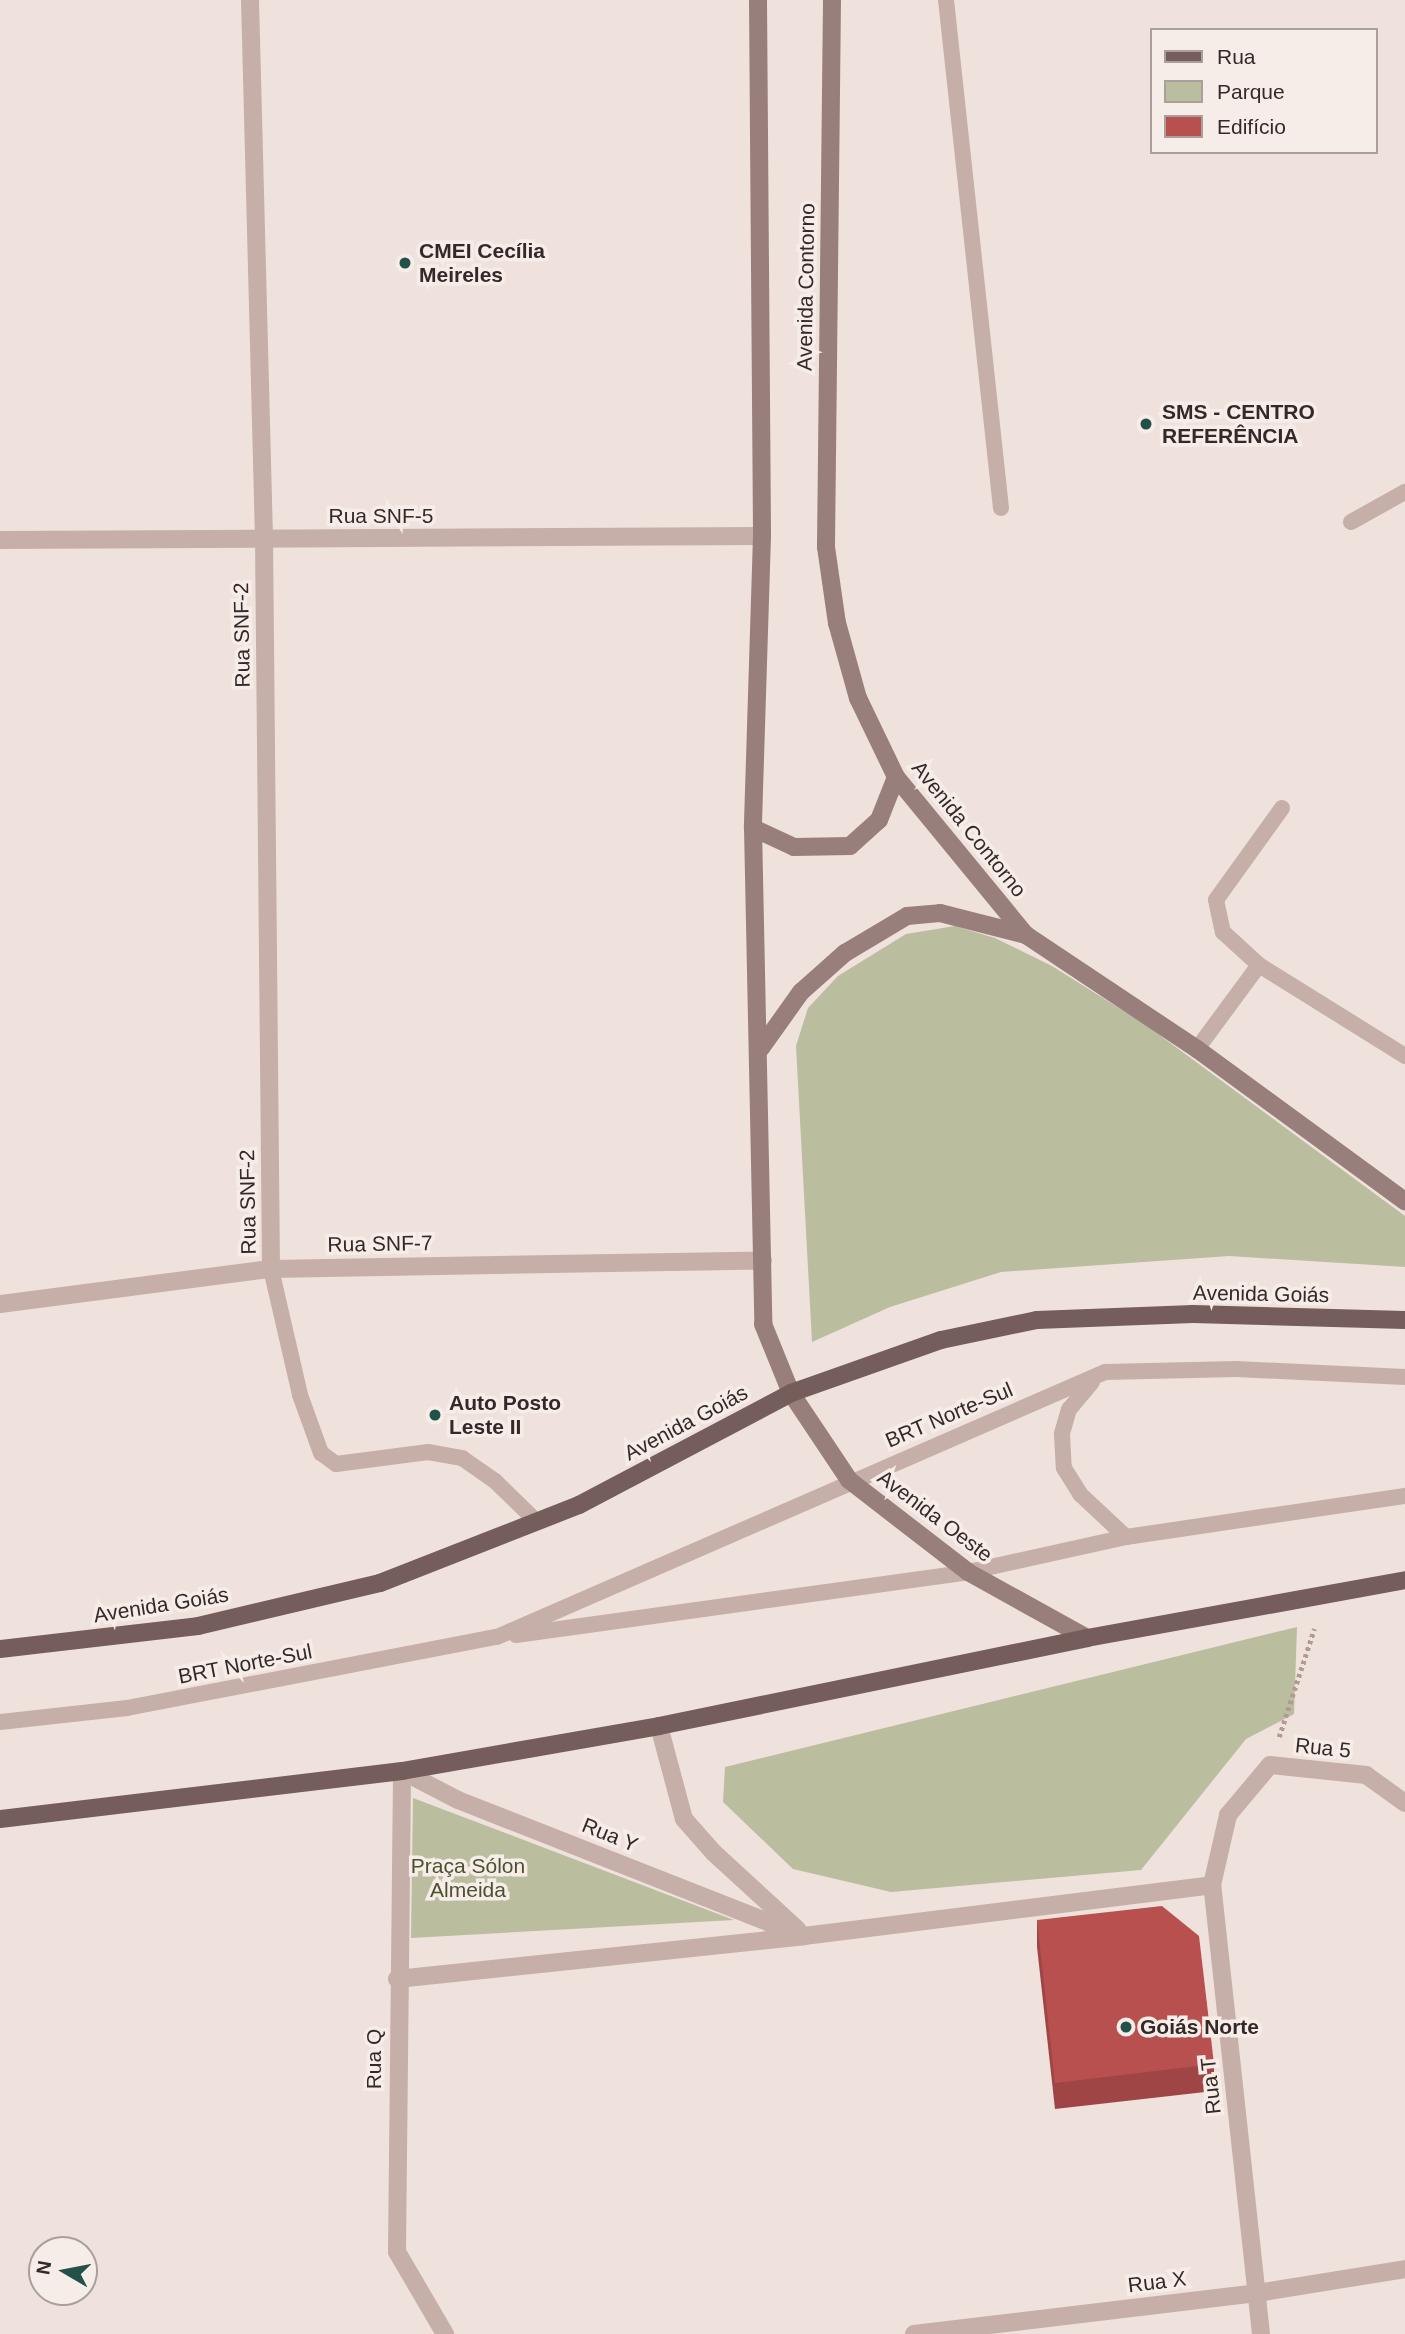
<!DOCTYPE html>
<meta charset="utf-8">
<style>
body{margin:0}
#map{position:relative;width:1405px;height:2334px;overflow:hidden;background:#efe2dc;font-family:Arial,sans-serif}
div>[style]{position:absolute}
.green>*{inset:0;background:#babd9e}
.path>*{height:4.5px;margin-top:-2.25px;transform-origin:0;background:repeating-linear-gradient(90deg,#b29994 0 3.5px,transparent 0 7px)}
.lane>*{height:16px;margin:-8px;padding:0 8px;transform-origin:8px;border-radius:8px;background:#c6afa9}
.street>*{height:18px;margin:-9px;padding:0 9px;transform-origin:9px;border-radius:9px;background:#c6afa9}
.secondary>*{height:18px;margin:-9px;padding:0 9px;transform-origin:9px;border-radius:9px;background:#997f7b}
.primary>*{height:18px;margin:-9px;padding:0 9px;transform-origin:9px;border-radius:9px;background:#745d5b}
.wall>*{inset:0;background:#9f4545}
.building>*{inset:0;background:#b95050}
.dots>*{width:19px;height:19px;translate:-50% -50%;box-sizing:border-box;border:4px solid #f7ede8;border-radius:50%}
span{translate:-50% -50%;white-space:nowrap;text-align:center;line-height:1.15;-webkit-text-stroke:7px #f7ede8;paint-order:stroke}
.poi-label{font-size:21px;color:#342928;font-weight:700}
.left{translate:0 -50%;text-align:left}
.street-label{font-size:21px;color:#342928}
.park-label{font-size:21px;color:#4c502f}
.legend{position:absolute;left:1150px;top:28px;width:228px;height:126px;box-sizing:border-box;background:#f7ede8;border:2px solid #a99f9b;margin:0;padding:9px 12px;list-style:none;font-size:21px;color:#342928}
.legend li{display:flex;align-items:center;gap:14px;height:35px}
.legend b{width:35px;border:2px solid #a99f9b}
.north{position:absolute;left:28px;top:2236px;width:70px;height:70px;box-sizing:border-box;background:#f7ede8;border:2px solid #a99f9b;border-radius:50%;rotate:280deg;font-size:19px;font-weight:700;line-height:28px;text-align:center;color:#342928}
.north::after{content:'';display:block;margin:auto;width:24px;height:32px;background:#225149;clip-path:polygon(50% 0,100% 100%,50% 72%,0 100%)}
</style>
<div id="map">
<div class="green">
<div style="clip-path:polygon(955px 926px,995px 938px,1052px 966px,1146px 1025px,1405px 1216px,1405px 1267px,1229px 1256px,1001px 1272px,890px 1307px,812px 1342px,796px 1046px,808px 1008px,838px 976px,906px 934px)"></div>
<div style="clip-path:polygon(1297px 1627px,1294px 1714px,1246px 1739px,1141px 1870px,891px 1892px,793px 1869px,723px 1802px,725px 1767px)"></div>
<div style="clip-path:polygon(413px 1797px,413px 1798px,734px 1920px,411px 1938px)"></div>
</div>
<div class="path">
<div style="left:1279px;top:1737px;width:114px;rotate:-72deg"></div>
</div>
<div class="lane">
<div style="left:946px;top:0;width:511px;rotate:83.82deg"></div>
<div style="left:1351px;top:522px;width:62px;rotate:-29.1deg"></div>
<div style="left:1282px;top:808px;width:113px;rotate:125.7deg"></div>
<div style="left:1216px;top:900px;width:33px;rotate:78deg"></div>
<div style="left:1223px;top:932px;width:49px;rotate:42.5deg"></div>
<div style="left:1259px;top:965px;width:172px;rotate:31.9deg"></div>
<div style="left:1197px;top:1049px;width:104px;rotate:-53.6deg"></div>
<div style="left:271px;top:1269px;width:129px;rotate:77deg"></div>
<div style="left:300px;top:1395px;width:62px;rotate:70.1deg"></div>
<div style="left:321px;top:1453px;width:19px;rotate:36deg"></div>
<div style="left:336px;top:1464px;width:93px;rotate:-7.4deg"></div>
<div style="left:428px;top:1452px;width:35px;rotate:10deg"></div>
<div style="left:462px;top:1458px;width:40px;rotate:34.9deg"></div>
<div style="left:495px;top:1481px;width:59px;rotate:44.3deg"></div>
<div style="left:1092px;top:1382px;width:35px;rotate:130deg"></div>
<div style="left:1069px;top:1409px;width:26px;rotate:106deg"></div>
<div style="left:1062px;top:1434px;width:34px;rotate:87deg"></div>
<div style="left:1064px;top:1468px;width:31px;rotate:58deg"></div>
<div style="left:1080px;top:1494px;width:63px;rotate:43.1deg"></div>
<div style="left:516px;top:1635px;width:456px;rotate:-7.9deg"></div>
<div style="left:968px;top:1572px;width:162px;rotate:-12.5deg"></div>
<div style="left:1126px;top:1537px;width:282px;rotate:-8.4deg"></div>
<div style="left:0;top:1722px;width:128px;rotate:-6.3deg"></div>
<div style="left:127px;top:1708px;width:377px;rotate:-10.9deg"></div>
<div style="left:497px;top:1637px;width:663px;rotate:-23.55deg"></div>
<div style="left:1105px;top:1372px;width:131px;rotate:-1.3deg"></div>
<div style="left:1236px;top:1369px;width:169px;rotate:2.7deg"></div>
</div>
<div class="street">
<div style="left:250px;top:0;width:539px;rotate:88.51deg"></div>
<div style="left:264px;top:539px;width:730px;rotate:89.45deg"></div>
<div style="left:0;top:540px;width:762px;rotate:-0.3deg"></div>
<div style="left:0;top:1304px;width:273px;rotate:-7.4deg"></div>
<div style="left:271px;top:1269px;width:492px;rotate:-1deg"></div>
<div style="left:659px;top:1726px;width:96px;rotate:75deg"></div>
<div style="left:684px;top:1819px;width:45px;rotate:48.6deg"></div>
<div style="left:714px;top:1853px;width:113px;rotate:42.5deg"></div>
<div style="left:397px;top:1979px;width:409px;rotate:-6deg"></div>
<div style="left:804px;top:1936px;width:411px;rotate:-7.1deg"></div>
<div style="left:445px;top:2334px;width:95px;rotate:-120.3deg"></div>
<div style="left:397px;top:2252px;width:481px;rotate:-89.4deg"></div>
<div style="left:402px;top:1771px;width:63px;rotate:27.4deg"></div>
<div style="left:458px;top:1800px;width:372px;rotate:21.5deg"></div>
<div style="left:914px;top:2334px;width:345px;rotate:-6.8deg"></div>
<div style="left:1257px;top:2293px;width:150px;rotate:-9.2deg"></div>
<div style="left:1261px;top:2334px;width:452px;rotate:-96.2deg"></div>
<div style="left:1212px;top:1885px;width:72px;rotate:-77.1deg"></div>
<div style="left:1228px;top:1815px;width:65px;rotate:-50deg"></div>
<div style="left:1270px;top:1765px;width:97px;rotate:5.9deg"></div>
<div style="left:1366px;top:1775px;width:48px;rotate:35.7deg"></div>
</div>
<div class="secondary">
<div style="left:758px;top:0;width:536px;rotate:89.57deg"></div>
<div style="left:762px;top:536px;width:292px;rotate:91.8deg"></div>
<div style="left:753px;top:828px;width:496px;rotate:88.8deg"></div>
<div style="left:763px;top:1324px;width:74px;rotate:67.9deg"></div>
<div style="left:791px;top:1393px;width:105px;rotate:56.3deg"></div>
<div style="left:849px;top:1480px;width:150px;rotate:37.7deg"></div>
<div style="left:968px;top:1572px;width:136px;rotate:29deg"></div>
<div style="left:832px;top:0;width:547px;rotate:90.63deg"></div>
<div style="left:826px;top:547px;width:77px;rotate:81.8deg"></div>
<div style="left:837px;top:623px;width:78px;rotate:74.4deg"></div>
<div style="left:858px;top:698px;width:88px;rotate:64.3deg"></div>
<div style="left:896px;top:777px;width:205px;rotate:50.6deg"></div>
<div style="left:1026px;top:935px;width:206px;rotate:33.7deg"></div>
<div style="left:1197px;top:1049px;width:258px;rotate:36.2deg"></div>
<div style="left:753px;top:828px;width:45px;rotate:24.9deg"></div>
<div style="left:794px;top:847px;width:56px;rotate:-1deg"></div>
<div style="left:850px;top:846px;width:39px;rotate:-42deg"></div>
<div style="left:879px;top:820px;width:46px;rotate:-68.4deg"></div>
<div style="left:761px;top:1048px;width:69px;rotate:-54.5deg"></div>
<div style="left:801px;top:992px;width:59px;rotate:-41.6deg"></div>
<div style="left:845px;top:953px;width:72px;rotate:-30.8deg"></div>
<div style="left:907px;top:916px;width:33px;rotate:-5deg"></div>
<div style="left:940px;top:913px;width:89px;rotate:14.3deg"></div>
</div>
<div class="primary">
<div style="left:0;top:1649px;width:199px;rotate:-6.6deg"></div>
<div style="left:198px;top:1626px;width:187px;rotate:-13.3deg"></div>
<div style="left:380px;top:1583px;width:214px;rotate:-21.4deg"></div>
<div style="left:579px;top:1505px;width:240px;rotate:-27.8deg"></div>
<div style="left:791px;top:1393px;width:159px;rotate:-19.5deg"></div>
<div style="left:941px;top:1340px;width:98px;rotate:-11.8deg"></div>
<div style="left:1037px;top:1320px;width:156px;rotate:-2.2deg"></div>
<div style="left:1193px;top:1314px;width:212px;rotate:1.6deg"></div>
<div style="left:0;top:1819px;width:405px;rotate:-6.8deg"></div>
<div style="left:402px;top:1771px;width:261px;rotate:-9.9deg"></div>
<div style="left:659px;top:1726px;width:437px;rotate:-11.6deg"></div>
<div style="left:1087px;top:1638px;width:323px;rotate:-10.3deg"></div>
</div>
<div class="wall">
<div style="clip-path:polygon(1037px 1920px,1214px 2064px,1214px 2091px,1055px 2109px,1037px 1947px)"></div>
</div>
<div class="building">
<div style="clip-path:polygon(1162px 1906px,1199px 1936px,1214px 2064px,1055px 2083px,1037px 1920px)"></div>
</div>
<div class="dots">
<div style="left:405px;top:263px;background:#225149"></div>
<div style="left:1146px;top:424px;background:#225149"></div>
<div style="left:435px;top:1415px;background:#225149"></div>
<div style="left:1126px;top:2027px;background:#225149"></div>
</div>
<div class="poi-label">
<span class="left" style="left:419px;top:263px">CMEI Cecília<br>Meireles</span>
<span class="left" style="left:1162px;top:424px">SMS - CENTRO<br>REFERÊNCIA</span>
<span class="left" style="left:449px;top:1415px">Auto Posto<br>Leste II</span>
<span class="left" style="left:1140px;top:2027px">Goiás Norte</span>
</div>
<div class="street-label">
<span style="left:806px;top:287px;rotate:-89deg">Avenida Contorno</span>
<span style="left:381px;top:516px">Rua SNF-5</span>
<span style="left:242px;top:635px;rotate:-91deg">Rua SNF-2</span>
<span style="left:969px;top:829px;rotate:51deg">Avenida Contorno</span>
<span style="left:248px;top:1202px;rotate:-91deg">Rua SNF-2</span>
<span style="left:380px;top:1244px;rotate:-1deg">Rua SNF-7</span>
<span style="left:1261px;top:1294px;rotate:1deg">Avenida Goiás</span>
<span style="left:949px;top:1415px;rotate:-23deg">BRT Norte-Sul</span>
<span style="left:686px;top:1423px;rotate:-28deg">Avenida Goiás</span>
<span style="left:935px;top:1516px;rotate:37deg">Avenida Oeste</span>
<span style="left:161px;top:1605px;rotate:-9deg">Avenida Goiás</span>
<span style="left:245px;top:1664px;rotate:-11deg">BRT Norte-Sul</span>
<span style="left:1323px;top:1748px;rotate:6deg">Rua 5</span>
<span style="left:610px;top:1835px;rotate:22deg">Rua Y</span>
<span style="left:374px;top:2059px;rotate:-90deg">Rua Q</span>
<span style="left:1211px;top:2086px;rotate:-96deg">Rua T</span>
<span style="left:1157px;top:2282px;rotate:-7deg">Rua X</span>
</div>
<div class="park-label">
<span style="left:468px;top:1878px">Praça Sólon<br>Almeida</span>
</div>
<ul class="legend">
<li><b style="height:9px;background:#745d5b"></b>Rua</li>
<li><b style="height:19px;background:#babd9e"></b>Parque</li>
<li><b style="height:19px;background:#b95050"></b>Edifício</li>
</ul>
<div class="north">N</div>
</div>
